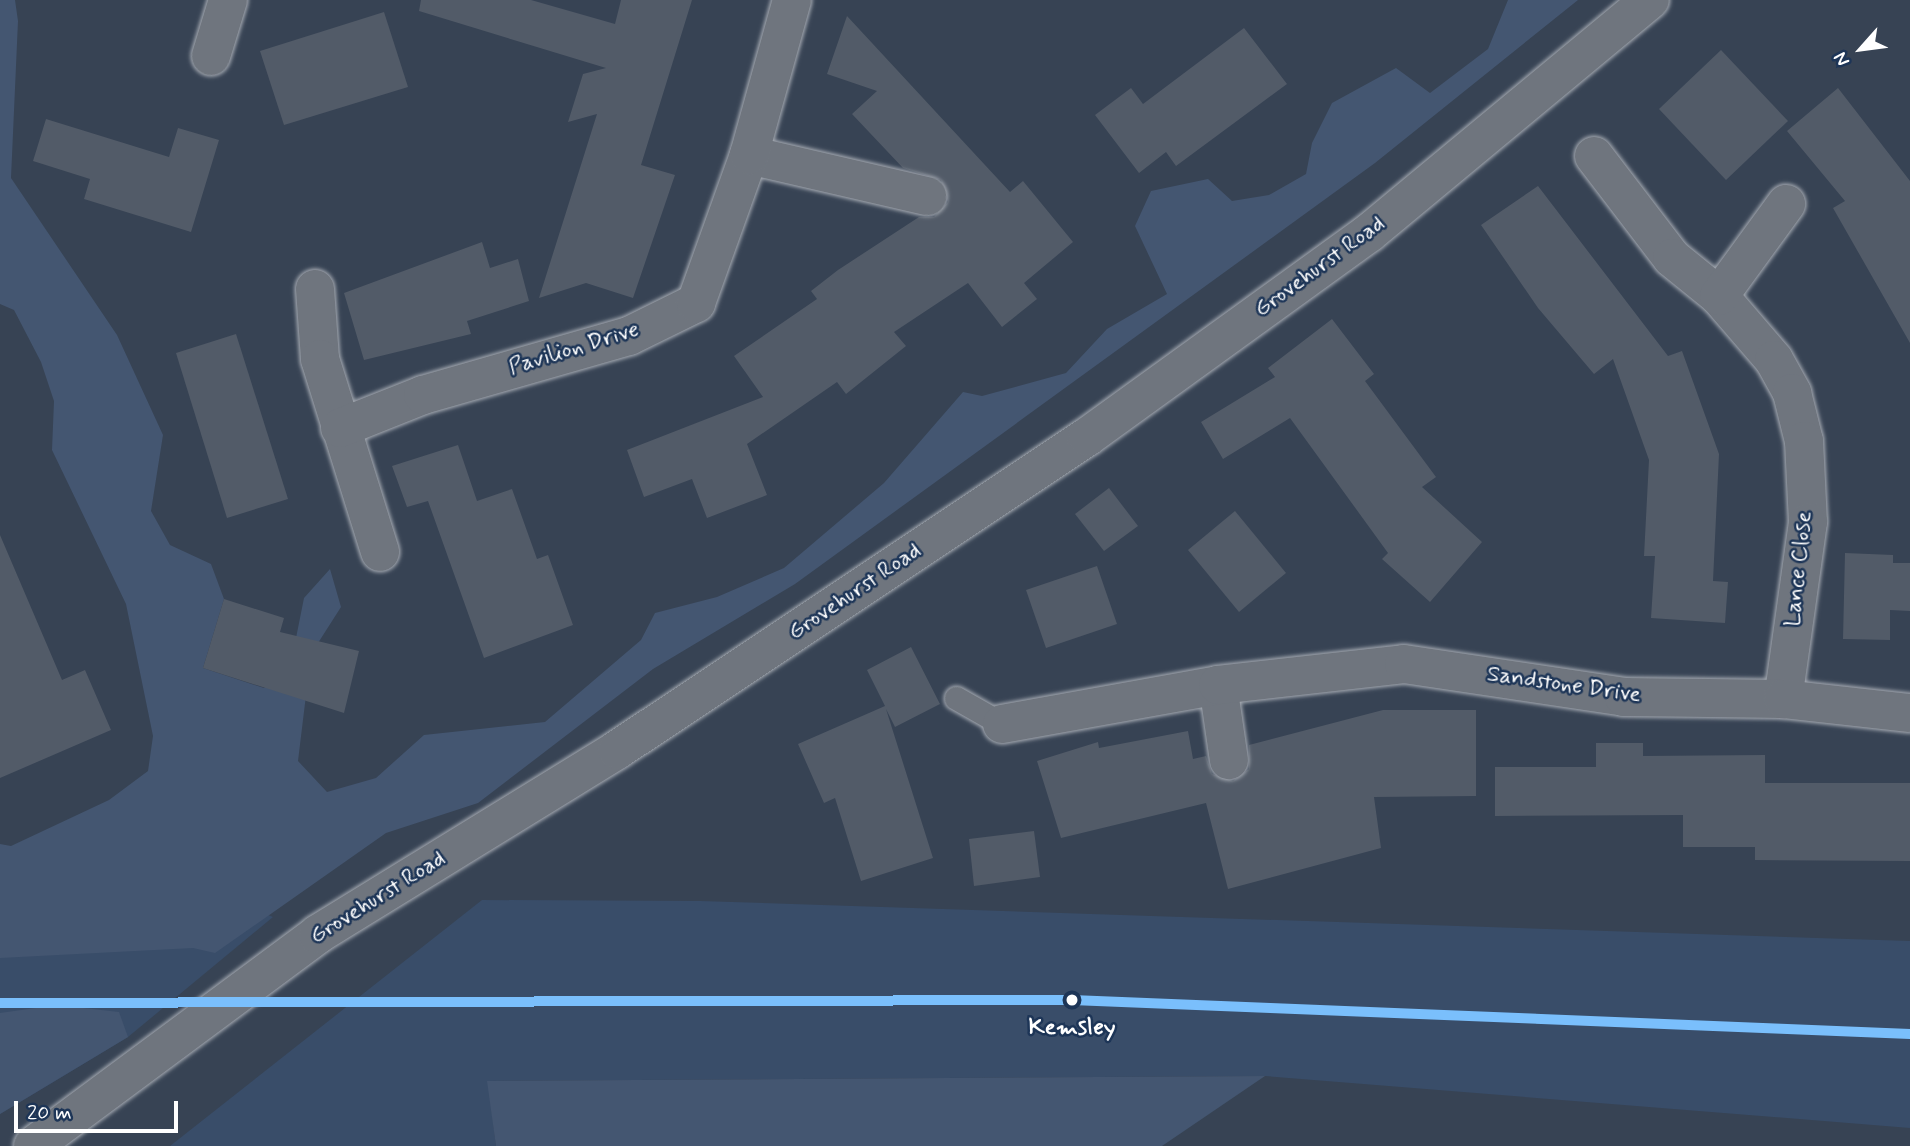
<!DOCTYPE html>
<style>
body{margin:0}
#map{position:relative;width:1910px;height:1146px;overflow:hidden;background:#374354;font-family:Mynerve,sans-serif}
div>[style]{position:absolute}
.built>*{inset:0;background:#394d69}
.green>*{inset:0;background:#445671}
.building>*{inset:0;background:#525b68}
.roads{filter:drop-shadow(0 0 2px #a5aab2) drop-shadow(0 0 2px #a5aab2)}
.service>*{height:23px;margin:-11.5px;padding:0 11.5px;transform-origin:11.5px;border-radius:11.5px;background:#6f757e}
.minor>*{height:38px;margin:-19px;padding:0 19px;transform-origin:19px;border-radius:19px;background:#6f757e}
.tertiary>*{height:38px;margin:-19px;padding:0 19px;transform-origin:19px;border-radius:19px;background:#6f757e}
.rail-1>*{height:10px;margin:-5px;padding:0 5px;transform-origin:5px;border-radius:5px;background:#7abffc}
.dots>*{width:19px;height:19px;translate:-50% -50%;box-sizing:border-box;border:4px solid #1d3557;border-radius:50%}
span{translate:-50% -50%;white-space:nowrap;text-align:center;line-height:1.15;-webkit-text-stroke:5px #1d3557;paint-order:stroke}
.street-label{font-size:23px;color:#fff}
.stop-label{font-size:23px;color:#fff;font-weight:700}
.north{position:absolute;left:1826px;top:14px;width:70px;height:70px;-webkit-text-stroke:5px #1d3557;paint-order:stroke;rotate:242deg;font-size:19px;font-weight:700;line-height:28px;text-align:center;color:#fff}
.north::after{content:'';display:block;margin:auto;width:24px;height:32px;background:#fff;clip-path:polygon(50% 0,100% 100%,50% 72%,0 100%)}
.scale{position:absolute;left:14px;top:1101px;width:164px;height:32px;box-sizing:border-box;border:4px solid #fff;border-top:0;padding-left:9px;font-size:21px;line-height:24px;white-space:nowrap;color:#fff;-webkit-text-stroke:5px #1d3557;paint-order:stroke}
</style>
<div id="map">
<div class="built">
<div style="clip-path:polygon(0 895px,231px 899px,273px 917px,128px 1037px,0 1114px)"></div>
<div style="clip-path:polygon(482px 900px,700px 901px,1910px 941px,1910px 1128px,1265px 1076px,488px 1081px,496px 1146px,170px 1146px)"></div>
</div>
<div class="green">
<div style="clip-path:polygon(0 0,15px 0,18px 21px,11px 178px,117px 335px,163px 435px,151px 511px,170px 545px,211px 564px,224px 599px,203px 668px,264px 688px,291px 663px,304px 598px,330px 569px,341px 607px,311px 654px,298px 761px,327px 792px,376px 778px,424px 735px,545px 722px,641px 640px,655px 613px,717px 597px,784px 568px,884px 483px,963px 392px,982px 396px,1066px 373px,1107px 329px,1167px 294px,1135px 226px,1151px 191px,1208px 179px,1232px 201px,1269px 195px,1306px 174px,1312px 143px,1332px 103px,1396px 68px,1430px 93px,1488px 49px,1508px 0,1578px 0,1375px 163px,795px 584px,653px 669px,478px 803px,386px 833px,215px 953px,193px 948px,0 958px,0 844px,11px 846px,109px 800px,148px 771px,153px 736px,126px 604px,52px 450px,54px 401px,41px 362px,14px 310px,0 304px)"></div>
<div style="clip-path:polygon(57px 1005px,119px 1012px,128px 1037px,0 1114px,0 1013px)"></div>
<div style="clip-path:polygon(1265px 1076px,1162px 1146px,496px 1146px,487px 1081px)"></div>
</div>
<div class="building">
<div style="clip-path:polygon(421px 0,531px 0,615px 24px,621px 0,692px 0,641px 165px,675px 175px,633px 298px,586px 283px,539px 298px,597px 114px,568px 122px,583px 74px,606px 68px,419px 11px)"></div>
<div style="clip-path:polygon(384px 12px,408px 87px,284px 125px,260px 51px)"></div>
<div style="clip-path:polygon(847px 16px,1010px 192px,1023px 181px,1073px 242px,1024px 283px,1037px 299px,1002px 327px,968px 283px,894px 332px,906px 346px,846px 394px,837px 382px,747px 444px,767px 495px,707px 518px,692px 479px,644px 497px,627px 450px,763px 397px,734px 356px,817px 299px,811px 291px,838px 270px,919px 217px,934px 217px,948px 202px,941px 180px,903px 168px,852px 114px,877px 91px,827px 74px)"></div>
<div style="clip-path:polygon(1244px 28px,1287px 84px,1176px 166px,1166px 152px,1139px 173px,1095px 115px,1131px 88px,1143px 104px)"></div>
<div style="clip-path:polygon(1721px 50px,1788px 121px,1726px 180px,1659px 109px)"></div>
<div style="clip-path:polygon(1838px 88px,1910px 181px,1910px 343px,1833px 208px,1845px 201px,1787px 131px)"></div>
<div style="clip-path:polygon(46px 119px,169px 157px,178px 128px,219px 140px,191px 232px,84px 199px,90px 179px,33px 161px)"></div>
<div style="clip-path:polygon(1538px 186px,1668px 356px,1682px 351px,1719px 454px,1713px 581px,1728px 582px,1725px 623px,1651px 618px,1655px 556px,1644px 556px,1649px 460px,1613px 359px,1594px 374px,1538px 308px,1481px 225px)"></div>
<div style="clip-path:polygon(482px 242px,490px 268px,518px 259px,529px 301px,467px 321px,471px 334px,364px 360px,344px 293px)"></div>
<div style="clip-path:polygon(1332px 319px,1374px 374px,1365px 381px,1436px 477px,1422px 487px,1482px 542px,1430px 602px,1382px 559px,1388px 553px,1290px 418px,1223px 459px,1201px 422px,1275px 377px,1268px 368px)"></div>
<div style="clip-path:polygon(236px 334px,288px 499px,227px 518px,176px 353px)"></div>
<div style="clip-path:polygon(458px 445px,477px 501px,512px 489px,537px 559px,548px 555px,573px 625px,484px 658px,428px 501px,407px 507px,392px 466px)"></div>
<div style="clip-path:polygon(1109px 488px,1138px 526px,1104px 551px,1075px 514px)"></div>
<div style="clip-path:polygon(1235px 511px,1286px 573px,1239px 612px,1188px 550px)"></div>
<div style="clip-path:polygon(0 535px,62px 680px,85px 670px,111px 730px,0 778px)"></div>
<div style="clip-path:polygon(1845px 553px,1893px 555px,1893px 563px,1910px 563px,1910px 611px,1890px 610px,1890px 640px,1843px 639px)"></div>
<div style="clip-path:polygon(1097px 566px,1117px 624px,1046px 648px,1026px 590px)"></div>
<div style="clip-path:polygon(224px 599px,284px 618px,280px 632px,359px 651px,344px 713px,203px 668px)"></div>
<div style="clip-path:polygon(911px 647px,940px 704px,895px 727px,886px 709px,933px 858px,861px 881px,835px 798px,824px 803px,798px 744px,885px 706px,867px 670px)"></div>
<div style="clip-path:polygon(1383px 710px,1476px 710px,1476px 796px,1374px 797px,1381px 848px,1228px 889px,1206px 803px,1061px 838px,1037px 761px,1098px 742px,1099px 748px,1188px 731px,1193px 759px,1206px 756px,1212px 774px,1233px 781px,1249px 769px,1249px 745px)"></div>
<div style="clip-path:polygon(1596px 743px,1643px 743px,1643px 756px,1765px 755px,1765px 783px,1910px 783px,1910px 861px,1755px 860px,1755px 847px,1683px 847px,1683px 815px,1495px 816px,1495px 767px,1596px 767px)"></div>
<div style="clip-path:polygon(1034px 831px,1040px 877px,974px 886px,969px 839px)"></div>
</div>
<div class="roads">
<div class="service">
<div style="left:956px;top:698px;width:53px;rotate:29.5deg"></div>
</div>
<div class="minor">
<div style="left:211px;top:56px;width:59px;rotate:-73.1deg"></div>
<div style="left:749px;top:155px;width:183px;rotate:13deg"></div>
<div style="left:1594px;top:156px;width:128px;rotate:52.6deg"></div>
<div style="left:1672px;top:258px;width:60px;rotate:39deg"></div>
<div style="left:1719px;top:296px;width:84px;rotate:49.3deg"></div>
<div style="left:1774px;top:360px;width:38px;rotate:61deg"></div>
<div style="left:1792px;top:393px;width:49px;rotate:76deg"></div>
<div style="left:1804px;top:441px;width:81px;rotate:87.2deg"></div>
<div style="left:1808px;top:522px;width:179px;rotate:98deg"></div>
<div style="left:315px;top:289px;width:70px;rotate:85.9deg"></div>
<div style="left:320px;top:359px;width:202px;rotate:72.7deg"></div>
<div style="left:1719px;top:296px;width:114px;rotate:-53.9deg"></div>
<div style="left:340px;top:428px;width:89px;rotate:-21.7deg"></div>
<div style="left:423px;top:395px;width:214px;rotate:-16deg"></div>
<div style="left:629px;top:336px;width:75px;rotate:-26.2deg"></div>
<div style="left:696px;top:303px;width:157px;rotate:-70.3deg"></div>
<div style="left:749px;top:155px;width:161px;rotate:-74.5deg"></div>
<div style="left:1218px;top:685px;width:76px;rotate:81.7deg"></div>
<div style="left:1002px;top:724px;width:219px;rotate:-10.2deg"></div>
<div style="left:1218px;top:685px;width:187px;rotate:-6.4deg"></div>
<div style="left:1404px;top:664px;width:222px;rotate:8.5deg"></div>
<div style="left:1624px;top:697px;width:159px;rotate:0.7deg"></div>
<div style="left:1783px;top:699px;width:128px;rotate:6.3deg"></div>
</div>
<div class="tertiary">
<div style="left:33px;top:1146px;width:355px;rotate:-36.6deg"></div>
<div style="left:318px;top:934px;width:351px;rotate:-31.6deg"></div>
<div style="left:617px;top:750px;width:565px;rotate:-33.66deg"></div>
<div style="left:1087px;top:437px;width:348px;rotate:-35.9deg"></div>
<div style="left:1369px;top:233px;width:365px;rotate:-39.7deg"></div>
</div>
</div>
<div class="rail-1">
<div style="left:0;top:1003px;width:1072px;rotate:-0.16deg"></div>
<div style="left:1072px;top:1000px;width:839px;rotate:2.32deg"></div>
</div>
<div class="dots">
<div style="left:1072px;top:1000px;background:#fff"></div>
</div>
<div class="street-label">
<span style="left:1320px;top:267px;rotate:-36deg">Grovehurst Road</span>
<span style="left:574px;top:349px;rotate:-17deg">Pavilion Drive</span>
<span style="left:1799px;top:569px;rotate:-84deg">Lance Close</span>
<span style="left:855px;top:592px;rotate:-34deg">Grovehurst Road</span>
<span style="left:1564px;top:685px;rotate:8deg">Sandstone Drive</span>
<span style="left:378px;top:898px;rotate:-32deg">Grovehurst Road</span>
</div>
<div class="stop-label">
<span style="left:1072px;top:1028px">Kemsley</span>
</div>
<div class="north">N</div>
<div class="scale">20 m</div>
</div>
